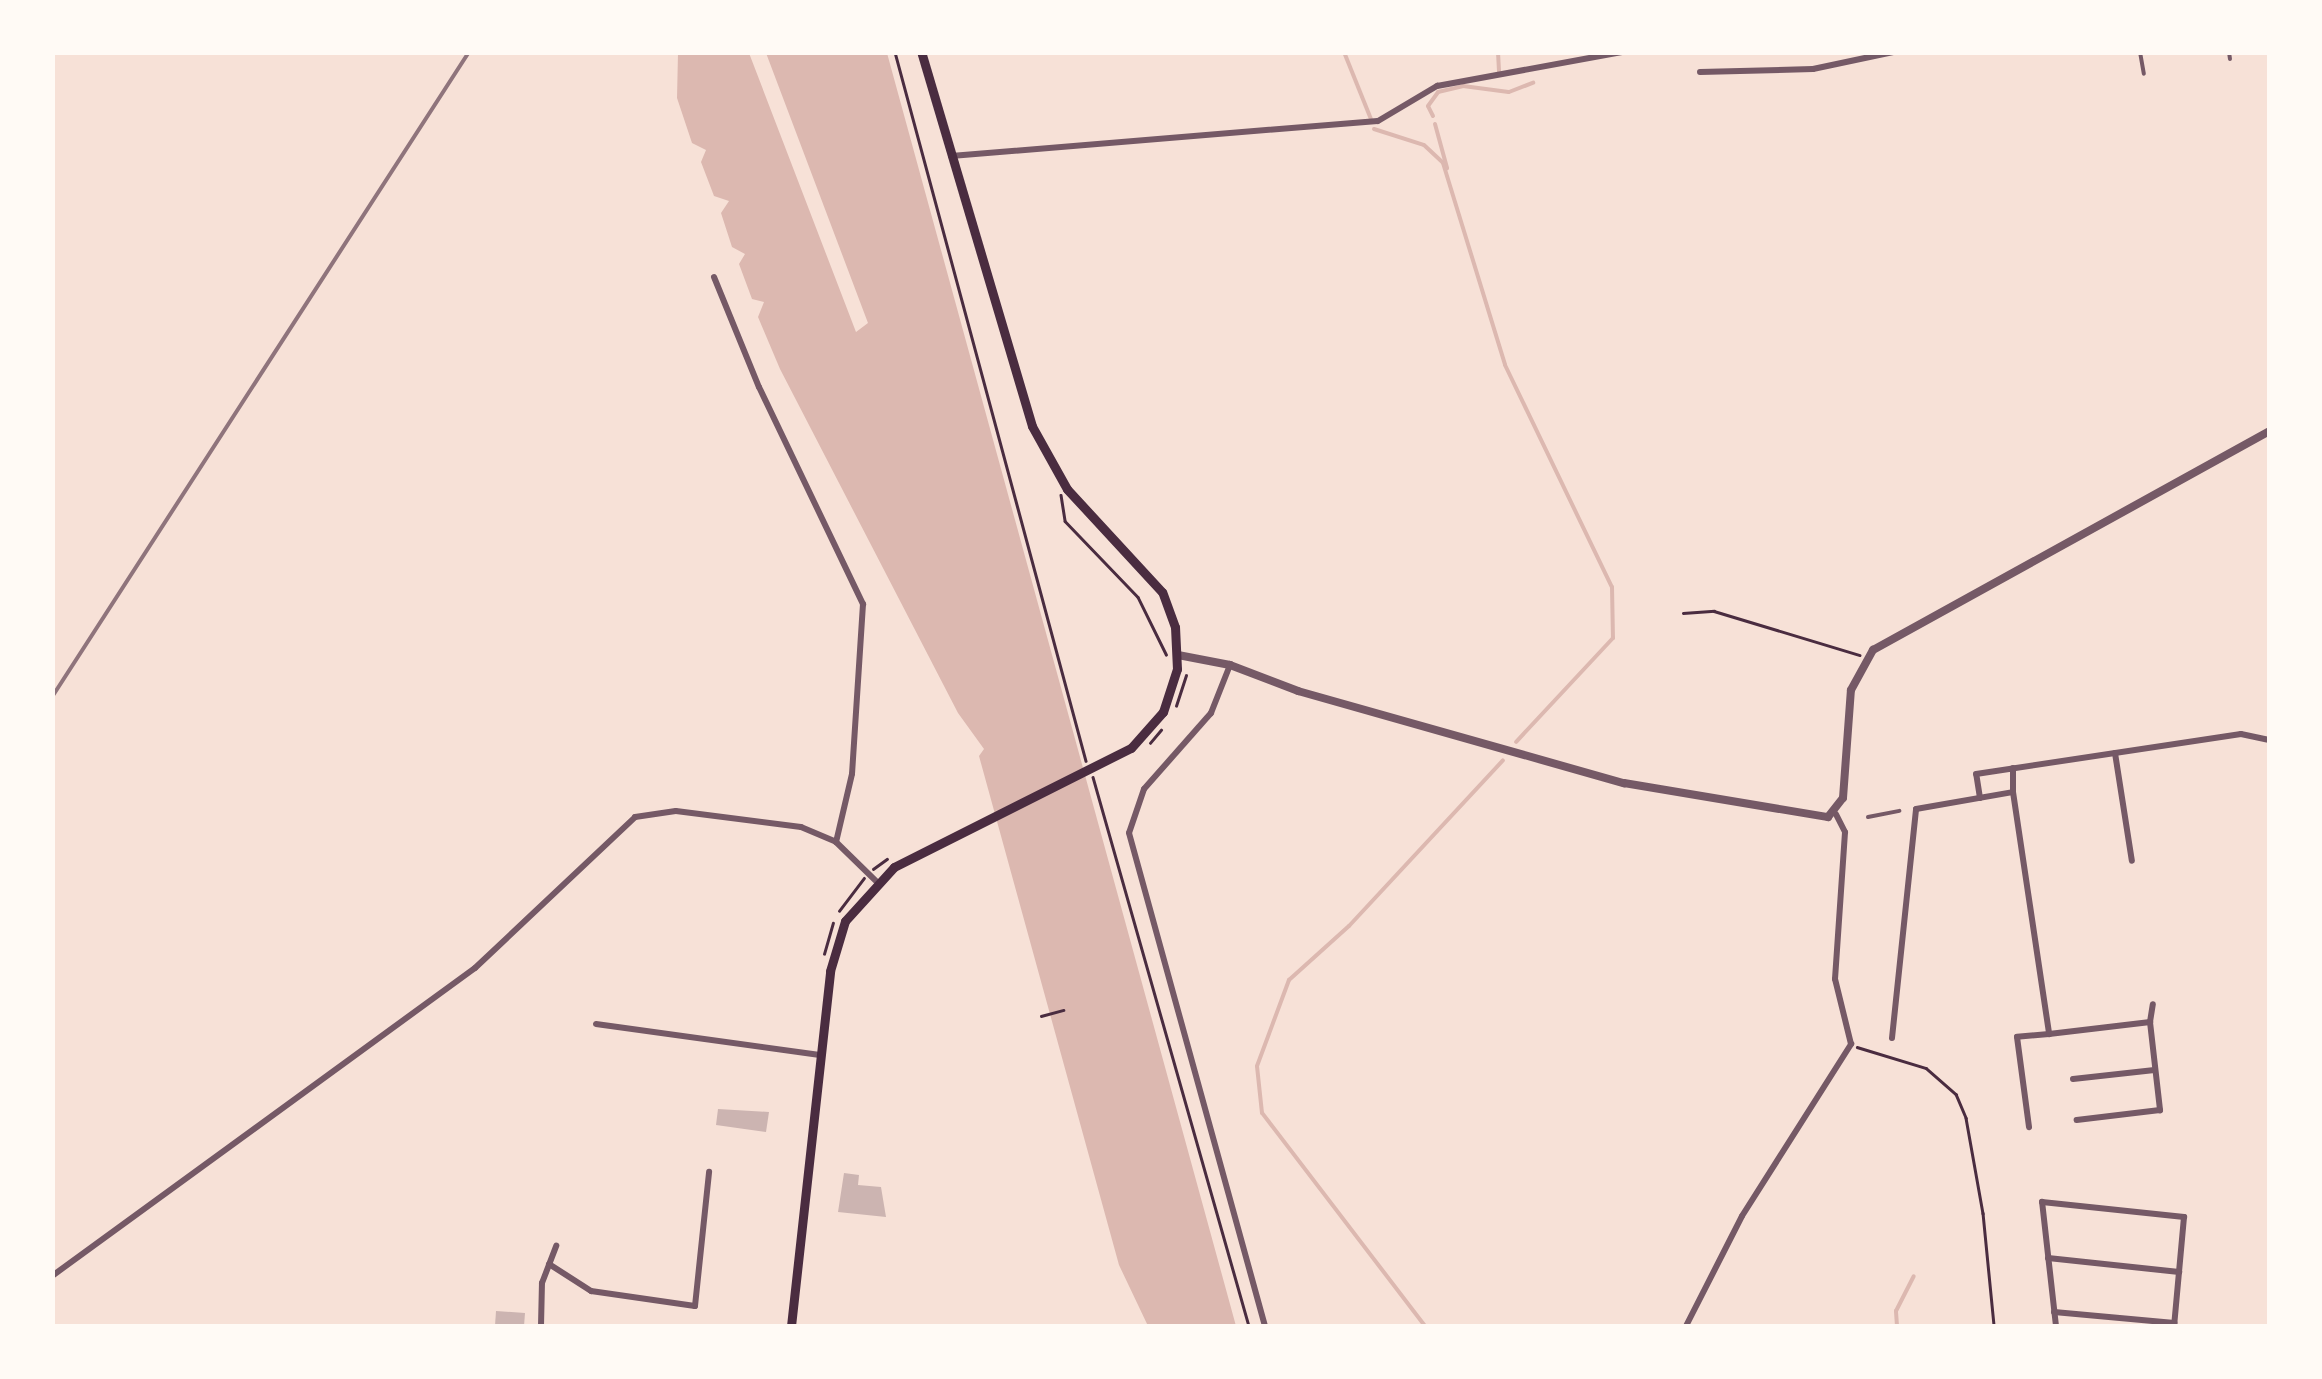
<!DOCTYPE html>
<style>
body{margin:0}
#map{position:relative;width:2322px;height:1379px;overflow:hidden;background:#f7e1d7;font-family:Commissioner,sans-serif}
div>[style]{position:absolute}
.water>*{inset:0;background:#dcb8b0}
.stream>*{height:4px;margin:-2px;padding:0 2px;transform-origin:2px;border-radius:2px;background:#dcb8b0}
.building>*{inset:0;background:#ccb4b1}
.path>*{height:2.5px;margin:-1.25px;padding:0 1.25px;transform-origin:1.25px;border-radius:1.25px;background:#4a2c40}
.service>*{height:4px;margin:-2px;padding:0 2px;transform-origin:2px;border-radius:2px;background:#755966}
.minor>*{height:6px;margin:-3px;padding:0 3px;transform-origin:3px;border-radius:3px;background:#755966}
.tertiary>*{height:8px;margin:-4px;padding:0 4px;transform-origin:4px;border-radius:4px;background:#755966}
.secondary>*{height:9px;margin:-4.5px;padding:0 4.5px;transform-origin:4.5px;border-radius:4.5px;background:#4a2c40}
.rail>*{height:4px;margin:-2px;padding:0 2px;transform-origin:2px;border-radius:2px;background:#8f747c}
span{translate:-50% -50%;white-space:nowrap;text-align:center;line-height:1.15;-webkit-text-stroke:9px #fffaf5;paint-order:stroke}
.frame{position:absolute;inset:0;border:55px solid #fffaf5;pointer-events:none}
</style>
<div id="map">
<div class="water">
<div style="clip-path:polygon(678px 53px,749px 53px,856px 332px,868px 323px,766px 53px,887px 53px,1236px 1326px,1148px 1326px,1119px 1265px,979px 756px,984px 749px,958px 713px,780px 369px,758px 317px,764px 302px,752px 299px,739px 264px,745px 254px,732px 247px,721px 213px,729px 201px,714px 196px,701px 162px,706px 150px,692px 143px,677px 98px)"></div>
</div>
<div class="stream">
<div style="left:1344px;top:52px;width:72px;rotate:68.1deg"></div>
<div style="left:1498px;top:52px;width:21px;rotate:87deg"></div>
<div style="left:1433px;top:116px;width:11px;rotate:-117deg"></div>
<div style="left:1428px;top:106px;width:17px;rotate:-54deg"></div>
<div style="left:1438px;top:92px;width:26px;rotate:-13deg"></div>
<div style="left:1463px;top:86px;width:46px;rotate:7.4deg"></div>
<div style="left:1509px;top:92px;width:26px;rotate:-21deg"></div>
<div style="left:1435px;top:124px;width:46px;rotate:74.7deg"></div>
<div style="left:1374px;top:129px;width:52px;rotate:17.7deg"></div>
<div style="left:1424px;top:145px;width:26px;rotate:43deg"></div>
<div style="left:1443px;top:163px;width:211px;rotate:72.9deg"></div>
<div style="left:1505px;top:365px;width:246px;rotate:64.3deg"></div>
<div style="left:1612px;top:587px;width:51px;rotate:88.9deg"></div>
<div style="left:1613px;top:638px;width:142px;rotate:133deg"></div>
<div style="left:1425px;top:1326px;width:268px;rotate:-127.4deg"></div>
<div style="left:1262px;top:1113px;width:47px;rotate:-96.1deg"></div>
<div style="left:1257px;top:1066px;width:92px;rotate:-69.6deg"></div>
<div style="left:1289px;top:980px;width:81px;rotate:-42deg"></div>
<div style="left:1349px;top:926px;width:226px;rotate:-47.1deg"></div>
<div style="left:1897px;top:1326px;width:15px;rotate:-94deg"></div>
<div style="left:1896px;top:1311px;width:39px;rotate:-63deg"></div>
</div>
<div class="building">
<div style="clip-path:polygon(718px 1109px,769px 1112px,766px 1132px,716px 1125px)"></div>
<div style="clip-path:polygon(844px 1173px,859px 1175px,858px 1185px,881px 1187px,886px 1217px,838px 1212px)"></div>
<div style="clip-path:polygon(496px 1311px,525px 1313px,524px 1326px,495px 1326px)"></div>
</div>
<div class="path">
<div style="left:895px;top:52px;width:734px;rotate:74.92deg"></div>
<div style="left:1061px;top:495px;width:26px;rotate:81deg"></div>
<div style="left:1065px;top:521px;width:105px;rotate:46.2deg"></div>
<div style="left:1138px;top:597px;width:64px;rotate:63.8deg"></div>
<div style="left:1683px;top:613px;width:31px;rotate:-4deg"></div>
<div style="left:1714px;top:611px;width:152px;rotate:16.8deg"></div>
<div style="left:1176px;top:706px;width:32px;rotate:-72deg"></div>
<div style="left:1150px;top:743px;width:17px;rotate:-50deg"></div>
<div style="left:1093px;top:777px;width:571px;rotate:74.14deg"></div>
<div style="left:873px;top:869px;width:17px;rotate:-36deg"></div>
<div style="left:839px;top:911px;width:41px;rotate:-52.9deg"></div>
<div style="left:824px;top:954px;width:32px;rotate:-74deg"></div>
<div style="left:1041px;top:1016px;width:23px;rotate:-15deg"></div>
<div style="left:1857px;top:1047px;width:72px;rotate:16.9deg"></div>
<div style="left:1926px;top:1068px;width:40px;rotate:41deg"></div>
<div style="left:1956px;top:1094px;width:26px;rotate:67deg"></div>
<div style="left:1966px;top:1118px;width:97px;rotate:79.9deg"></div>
<div style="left:1983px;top:1213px;width:114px;rotate:84.4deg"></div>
</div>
<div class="service">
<div style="left:2140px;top:52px;width:22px;rotate:80deg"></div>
<div style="left:2229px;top:52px;width:7px;rotate:82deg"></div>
<div style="left:1868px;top:817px;width:32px;rotate:-11deg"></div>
</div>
<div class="minor">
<div style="left:1700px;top:72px;width:113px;rotate:-1.5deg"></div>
<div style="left:1813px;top:69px;width:82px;rotate:-12deg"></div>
<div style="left:951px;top:156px;width:428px;rotate:-4.7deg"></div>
<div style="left:1378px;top:121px;width:69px;rotate:-30.7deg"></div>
<div style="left:1437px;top:86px;width:188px;rotate:-10.4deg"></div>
<div style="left:714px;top:277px;width:119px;rotate:67.8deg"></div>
<div style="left:759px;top:387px;width:241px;rotate:64.4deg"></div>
<div style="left:863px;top:604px;width:170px;rotate:93.7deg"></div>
<div style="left:852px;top:774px;width:70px;rotate:103.2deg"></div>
<div style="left:1230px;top:665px;width:52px;rotate:111.6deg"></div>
<div style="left:1211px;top:713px;width:101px;rotate:131.4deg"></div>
<div style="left:1144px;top:789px;width:46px;rotate:108.8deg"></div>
<div style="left:1129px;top:833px;width:511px;rotate:74.58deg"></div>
<div style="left:2115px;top:753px;width:109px;rotate:81.1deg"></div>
<div style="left:2013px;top:792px;width:245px;rotate:81.5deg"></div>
<div style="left:2049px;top:1034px;width:32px;rotate:175deg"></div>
<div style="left:2017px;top:1037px;width:91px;rotate:82.4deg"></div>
<div style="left:1980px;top:798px;width:24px;rotate:-99deg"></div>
<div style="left:1976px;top:774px;width:268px;rotate:-8.6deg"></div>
<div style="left:2241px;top:734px;width:30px;rotate:12deg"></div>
<div style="left:2150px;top:1022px;width:18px;rotate:-81deg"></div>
<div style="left:596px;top:1024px;width:226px;rotate:7.9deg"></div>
<div style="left:2049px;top:1034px;width:102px;rotate:-6.8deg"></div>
<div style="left:2150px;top:1022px;width:89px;rotate:83.5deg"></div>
<div style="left:2160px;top:1110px;width:84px;rotate:173.1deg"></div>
<div style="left:1892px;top:1038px;width:230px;rotate:-84deg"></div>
<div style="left:1916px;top:809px;width:98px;rotate:-9.9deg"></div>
<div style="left:2013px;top:792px;width:24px;rotate:-90deg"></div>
<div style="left:2073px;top:1079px;width:82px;rotate:-6.3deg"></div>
<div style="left:2048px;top:1258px;width:132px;rotate:6.1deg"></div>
<div style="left:549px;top:1264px;width:50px;rotate:32.7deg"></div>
<div style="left:591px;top:1291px;width:105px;rotate:8.2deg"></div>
<div style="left:695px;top:1306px;width:135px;rotate:-84deg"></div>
<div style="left:52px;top:1276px;width:523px;rotate:-36.06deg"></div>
<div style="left:475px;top:968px;width:220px;rotate:-43.3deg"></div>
<div style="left:635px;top:817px;width:41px;rotate:-8.3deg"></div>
<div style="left:676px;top:811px;width:126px;rotate:7.3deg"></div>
<div style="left:801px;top:827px;width:38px;rotate:23deg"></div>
<div style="left:836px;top:842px;width:56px;rotate:44.3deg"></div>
<div style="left:2054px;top:1312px;width:121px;rotate:5.2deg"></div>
<div style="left:541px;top:1326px;width:43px;rotate:-88.7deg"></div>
<div style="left:542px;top:1283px;width:40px;rotate:-69deg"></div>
<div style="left:1686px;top:1326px;width:123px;rotate:-63deg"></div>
<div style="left:1742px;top:1216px;width:204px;rotate:-57.6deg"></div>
<div style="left:1851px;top:1044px;width:67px;rotate:-103.8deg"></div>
<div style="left:1835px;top:979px;width:147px;rotate:-86.1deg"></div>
<div style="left:1845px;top:832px;width:20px;rotate:-117deg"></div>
<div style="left:2056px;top:1326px;width:125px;rotate:-96.4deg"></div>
<div style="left:2042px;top:1202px;width:143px;rotate:6deg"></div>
<div style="left:2184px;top:1217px;width:109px;rotate:95.2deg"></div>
</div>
<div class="tertiary">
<div style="left:1178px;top:655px;width:53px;rotate:10.9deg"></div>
<div style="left:1230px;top:665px;width:73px;rotate:20.9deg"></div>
<div style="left:1298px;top:691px;width:339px;rotate:15.8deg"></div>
<div style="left:1624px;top:783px;width:207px;rotate:9.5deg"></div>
<div style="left:1828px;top:817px;width:24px;rotate:-52deg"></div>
<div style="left:1843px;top:798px;width:108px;rotate:-85.8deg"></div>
<div style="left:1851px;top:690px;width:46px;rotate:-61.2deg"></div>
<div style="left:1873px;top:650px;width:453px;rotate:-28.9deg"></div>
</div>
<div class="secondary">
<div style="left:791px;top:1326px;width:357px;rotate:-83.7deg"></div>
<div style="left:830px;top:971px;width:52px;rotate:-73.3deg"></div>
<div style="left:845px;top:921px;width:73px;rotate:-47.8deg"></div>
<div style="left:894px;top:867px;width:265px;rotate:-26.7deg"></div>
<div style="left:1131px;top:748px;width:48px;rotate:-48.4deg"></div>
<div style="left:1163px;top:712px;width:45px;rotate:-72deg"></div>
<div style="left:1177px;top:669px;width:42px;rotate:-92.7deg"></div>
<div style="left:1175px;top:627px;width:37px;rotate:-110deg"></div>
<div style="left:1162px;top:592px;width:140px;rotate:-132.7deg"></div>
<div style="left:1067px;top:489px;width:72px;rotate:-119.1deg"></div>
<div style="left:1032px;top:426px;width:390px;rotate:-106.5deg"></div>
</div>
<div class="rail">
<div style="left:52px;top:697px;width:768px;rotate:-57.12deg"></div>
</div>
<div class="frame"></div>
</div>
